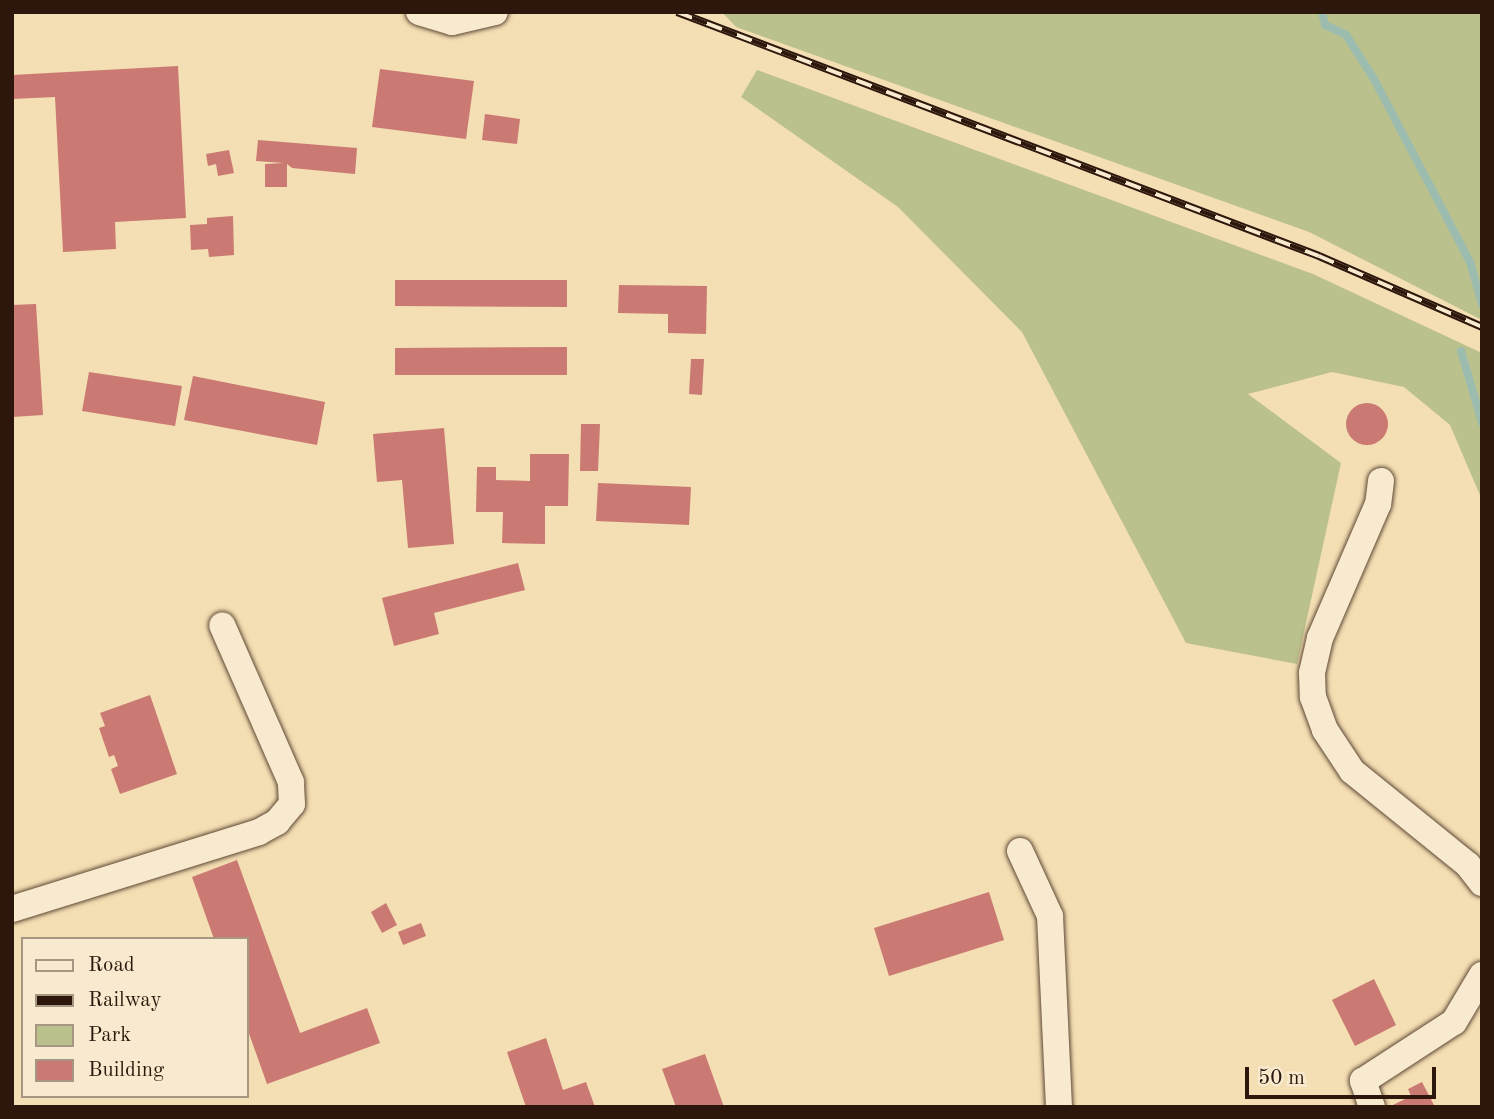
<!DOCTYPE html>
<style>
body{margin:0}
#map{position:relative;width:1494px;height:1119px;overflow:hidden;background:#f4deb3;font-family:"Old Standard TT",serif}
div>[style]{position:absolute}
.green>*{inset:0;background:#bbc18c}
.stream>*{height:8px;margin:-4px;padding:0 4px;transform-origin:4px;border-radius:4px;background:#9cbcb0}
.building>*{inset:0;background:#ca7a72}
.round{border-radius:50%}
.roads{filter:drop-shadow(0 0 2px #5f4936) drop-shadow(0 0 2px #5f4936)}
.minor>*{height:26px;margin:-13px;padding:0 13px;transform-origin:13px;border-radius:13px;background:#f8eace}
.rail>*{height:8px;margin-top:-4px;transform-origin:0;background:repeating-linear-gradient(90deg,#f8eace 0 16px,#2d170d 0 32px);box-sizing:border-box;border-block:2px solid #2d170d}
span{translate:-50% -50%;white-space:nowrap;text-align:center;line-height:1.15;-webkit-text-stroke:7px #f8eace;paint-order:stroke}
.frame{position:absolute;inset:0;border:14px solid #2d170d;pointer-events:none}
.legend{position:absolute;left:21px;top:937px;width:228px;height:161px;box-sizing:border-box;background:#f8eace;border:2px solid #a79681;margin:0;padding:9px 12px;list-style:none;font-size:21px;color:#2d170d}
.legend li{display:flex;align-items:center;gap:14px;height:35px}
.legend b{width:35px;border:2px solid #a79681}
.scale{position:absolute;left:1245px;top:1067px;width:191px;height:32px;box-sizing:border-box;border:4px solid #2d170d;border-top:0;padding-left:9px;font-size:21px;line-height:24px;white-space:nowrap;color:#2d170d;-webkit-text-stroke:5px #f8eace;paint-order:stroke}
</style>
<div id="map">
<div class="green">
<div style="clip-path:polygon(722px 12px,1482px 12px,1482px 320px,1309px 232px,736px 27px)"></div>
<div style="clip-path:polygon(757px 70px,1313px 274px,1482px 353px,1482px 500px,1450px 425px,1404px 387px,1332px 372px,1248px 394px,1341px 463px,1297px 664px,1186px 643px,1022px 332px,898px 207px,741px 97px)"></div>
</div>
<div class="stream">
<div style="left:1322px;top:12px;width:13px;rotate:77deg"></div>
<div style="left:1325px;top:25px;width:23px;rotate:25deg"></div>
<div style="left:1346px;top:35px;width:52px;rotate:57.5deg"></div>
<div style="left:1374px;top:79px;width:207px;rotate:62.3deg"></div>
<div style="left:1470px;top:262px;width:44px;rotate:74.1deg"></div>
<div style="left:1461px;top:351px;width:75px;rotate:73.7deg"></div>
</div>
<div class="building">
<div style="clip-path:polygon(178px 66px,186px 218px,115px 222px,116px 249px,63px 252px,55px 97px,12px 99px,12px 75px)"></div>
<div style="clip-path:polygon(380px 69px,474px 81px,466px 139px,372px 127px)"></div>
<div style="clip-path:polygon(485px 114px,520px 119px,517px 144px,482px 140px)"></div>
<div style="clip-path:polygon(258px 140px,357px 148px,355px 174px,292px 168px,287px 164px,287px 187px,265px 187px,265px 164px,284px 163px,256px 161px)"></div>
<div style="clip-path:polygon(229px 150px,234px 173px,218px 176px,216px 164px,208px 166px,206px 154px)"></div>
<div style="clip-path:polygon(233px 216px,234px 255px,209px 257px,208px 249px,191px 250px,190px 225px,207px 224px,207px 218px)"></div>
<div style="clip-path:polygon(395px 280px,567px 280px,567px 307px,395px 306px)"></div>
<div style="clip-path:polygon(619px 285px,707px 286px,706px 334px,668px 333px,668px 314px,618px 313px)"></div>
<div style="clip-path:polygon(36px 304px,43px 415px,12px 417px,12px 305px)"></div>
<div style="clip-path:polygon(567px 347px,567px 375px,395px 375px,395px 348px)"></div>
<div style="clip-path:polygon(691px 359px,704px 359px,702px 395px,689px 394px)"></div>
<div style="clip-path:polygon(89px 372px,182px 386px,175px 426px,82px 411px)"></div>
<div style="clip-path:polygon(193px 376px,325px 402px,317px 445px,184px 420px)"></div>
<div class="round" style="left:1346px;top:403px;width:42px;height:42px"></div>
<div style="clip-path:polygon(581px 424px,600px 424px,598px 471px,580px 471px)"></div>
<div style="clip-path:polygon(444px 428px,454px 544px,408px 548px,402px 480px,377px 482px,373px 434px)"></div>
<div style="clip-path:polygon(530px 454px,569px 454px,568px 506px,545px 506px,545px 544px,502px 543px,503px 512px,476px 512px,477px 467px,496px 467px,496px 480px,530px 481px)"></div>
<div style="clip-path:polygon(598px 483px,691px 487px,689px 525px,596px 521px)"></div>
<div style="clip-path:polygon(518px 563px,525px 590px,434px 613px,439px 634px,394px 646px,382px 598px)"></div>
<div style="clip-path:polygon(150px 695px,177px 774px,120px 794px,111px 769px,118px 766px,114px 755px,109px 757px,99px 728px,105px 726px,100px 713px)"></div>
<div style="clip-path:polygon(237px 860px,300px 1033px,367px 1008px,380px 1043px,267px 1084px,247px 1028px,247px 939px,214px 939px,192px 877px)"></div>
<div style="clip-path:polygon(989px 892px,1004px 940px,889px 976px,874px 928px)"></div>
<div style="clip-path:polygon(386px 903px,397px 925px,382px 933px,371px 912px)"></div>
<div style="clip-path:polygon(421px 923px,426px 936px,403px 945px,398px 932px)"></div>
<div style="clip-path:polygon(1374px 979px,1396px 1025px,1355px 1046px,1332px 1000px)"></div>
<div style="clip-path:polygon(546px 1038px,563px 1090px,586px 1082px,595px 1107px,526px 1107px,507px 1052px)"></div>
<div style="clip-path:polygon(705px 1054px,724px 1107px,676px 1107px,662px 1069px)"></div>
<div style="clip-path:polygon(1422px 1082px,1435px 1107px,1389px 1107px,1411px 1096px,1408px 1089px)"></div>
</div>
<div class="roads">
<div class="minor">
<div style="left:419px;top:12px;width:34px;rotate:17deg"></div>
<div style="left:452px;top:22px;width:44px;rotate:-13.1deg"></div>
<div style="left:1381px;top:481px;width:23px;rotate:97deg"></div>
<div style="left:1378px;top:504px;width:146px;rotate:113.4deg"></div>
<div style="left:1320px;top:638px;width:36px;rotate:103deg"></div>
<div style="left:1312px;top:673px;width:24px;rotate:88deg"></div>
<div style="left:1313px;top:697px;width:35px;rotate:70deg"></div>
<div style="left:1325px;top:730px;width:49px;rotate:56.6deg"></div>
<div style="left:1352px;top:771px;width:149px;rotate:39deg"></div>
<div style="left:1468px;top:865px;width:23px;rotate:52deg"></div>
<div style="left:1020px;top:851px;width:72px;rotate:65.2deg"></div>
<div style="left:1050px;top:916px;width:191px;rotate:87.3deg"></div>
<div style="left:12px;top:909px;width:259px;rotate:-17.3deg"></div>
<div style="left:259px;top:832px;width:21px;rotate:-29deg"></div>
<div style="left:277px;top:822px;width:23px;rotate:-50deg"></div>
<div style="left:292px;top:804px;width:22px;rotate:-93deg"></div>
<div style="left:291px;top:782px;width:171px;rotate:-113.7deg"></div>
<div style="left:1372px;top:1107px;width:28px;rotate:-109deg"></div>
<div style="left:1363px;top:1081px;width:108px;rotate:-33deg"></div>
<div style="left:1454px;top:1022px;width:55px;rotate:-59.2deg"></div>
</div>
</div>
<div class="rail">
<div style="left:677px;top:12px;width:687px;rotate:20.81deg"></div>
<div style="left:1319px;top:256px;width:178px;rotate:23.5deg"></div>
</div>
<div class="frame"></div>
<ul class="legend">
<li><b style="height:9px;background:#f8eace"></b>Road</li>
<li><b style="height:9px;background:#2d170d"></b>Railway</li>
<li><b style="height:19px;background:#bbc18c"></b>Park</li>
<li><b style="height:19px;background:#ca7a72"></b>Building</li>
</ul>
<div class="scale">50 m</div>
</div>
